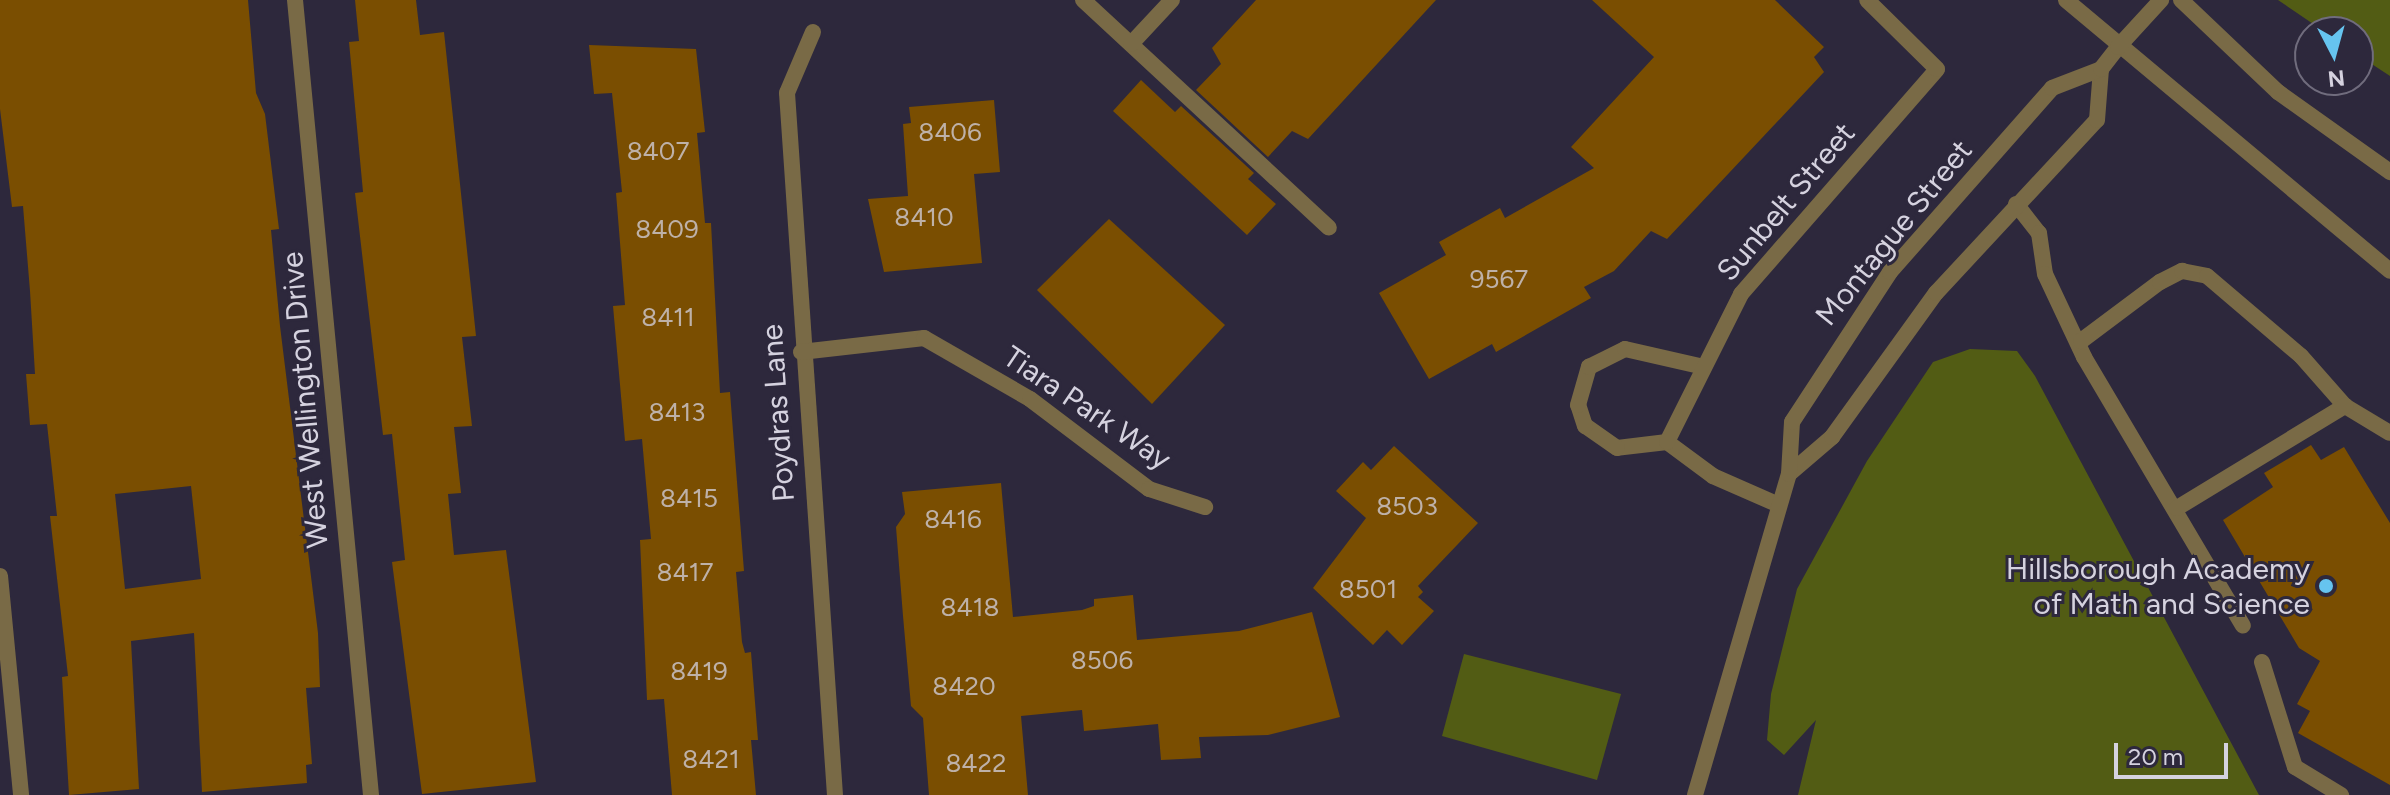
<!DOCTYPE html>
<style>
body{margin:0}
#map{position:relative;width:2390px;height:795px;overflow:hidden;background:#2d283c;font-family:Figtree,sans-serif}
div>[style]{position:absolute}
.green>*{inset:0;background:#525c14}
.building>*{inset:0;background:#7a4e01}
.service>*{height:16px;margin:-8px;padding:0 8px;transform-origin:8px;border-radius:8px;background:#796a46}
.minor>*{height:16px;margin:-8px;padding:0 8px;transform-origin:8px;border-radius:8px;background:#796a46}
.tertiary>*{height:16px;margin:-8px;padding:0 8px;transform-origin:8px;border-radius:8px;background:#796a46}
.dots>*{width:22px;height:22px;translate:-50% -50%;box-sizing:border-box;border:4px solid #2d283c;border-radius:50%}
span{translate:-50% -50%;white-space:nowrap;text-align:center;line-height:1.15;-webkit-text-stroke:6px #2d283c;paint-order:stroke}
.number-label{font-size:26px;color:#beb1a8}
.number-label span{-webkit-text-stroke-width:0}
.street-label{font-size:30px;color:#d5d2df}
.poi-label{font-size:30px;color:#d5d2df}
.right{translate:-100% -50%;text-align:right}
.north{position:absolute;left:2294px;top:16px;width:80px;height:80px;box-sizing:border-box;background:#2d283c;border:2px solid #706c7d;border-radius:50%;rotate:174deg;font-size:22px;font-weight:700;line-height:32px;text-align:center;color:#d5d2df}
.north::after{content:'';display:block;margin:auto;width:28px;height:36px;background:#66c4ef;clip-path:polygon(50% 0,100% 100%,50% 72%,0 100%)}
.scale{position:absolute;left:2114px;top:743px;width:114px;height:36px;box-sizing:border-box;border:4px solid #d5d2df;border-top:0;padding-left:10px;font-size:24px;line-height:28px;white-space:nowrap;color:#d5d2df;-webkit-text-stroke:6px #2d283c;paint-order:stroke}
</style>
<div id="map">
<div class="green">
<div style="clip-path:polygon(2278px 0,2390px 0,2390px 76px,2358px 55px,2358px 32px,2325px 32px)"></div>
<div style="clip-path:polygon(1970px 349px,2017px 351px,2035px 376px,2259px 795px,1798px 795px,1816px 720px,1784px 755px,1767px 740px,1771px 694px,1797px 589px,1867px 461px,1933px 362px)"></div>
<div style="clip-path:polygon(1464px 654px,1621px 694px,1597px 780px,1442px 736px)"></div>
</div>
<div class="building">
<div style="clip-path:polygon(evenodd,0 0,248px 0,256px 93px,265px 114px,279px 229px,271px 230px,280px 326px,318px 633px,320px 687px,306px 688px,312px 764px,306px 765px,307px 783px,202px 792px,194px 633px,131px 641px,139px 789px,69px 795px,62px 677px,68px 676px,50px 516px,57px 516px,47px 424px,30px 425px,26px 374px,35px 374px,30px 291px,23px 206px,12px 207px,0 109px,0 0,191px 486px,201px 579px,125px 589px,115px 494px,191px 486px)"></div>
<div style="clip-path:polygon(355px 0,416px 0,420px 35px,444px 32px,476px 336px,462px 337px,472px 426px,454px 427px,461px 493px,448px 494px,454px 555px,506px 550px,536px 782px,422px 794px,392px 562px,405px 560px,392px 434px,383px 435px,355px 193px,363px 192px,349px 42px,359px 41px)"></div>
<div style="clip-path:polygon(1256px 0,1436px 0,1308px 139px,1292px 131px,1268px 157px,1196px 90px,1221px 64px,1212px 48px)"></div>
<div style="clip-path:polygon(1592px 0,1775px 0,1824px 47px,1814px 57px,1824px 72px,1667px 239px,1651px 231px,1614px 271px,1584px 287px,1591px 298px,1496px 352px,1492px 344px,1429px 379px,1379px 293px,1446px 255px,1439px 242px,1500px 208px,1505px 218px,1594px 168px,1571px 147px,1654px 57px)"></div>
<div style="clip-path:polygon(589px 45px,696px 49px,705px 132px,697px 133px,705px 223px,711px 223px,720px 393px,730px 392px,733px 431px,744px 571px,736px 572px,742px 642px,745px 653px,751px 652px,758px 740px,751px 740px,756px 795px,672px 795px,664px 699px,647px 700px,640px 540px,651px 539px,642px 439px,625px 441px,613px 306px,625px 305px,616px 193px,622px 192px,612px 93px,594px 94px)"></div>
<div style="clip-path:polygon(1141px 80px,1175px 112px,1181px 106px,1254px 173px,1248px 179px,1276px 204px,1247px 235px,1113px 111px)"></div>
<div style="clip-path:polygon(994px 100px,1000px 172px,974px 174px,982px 263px,884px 272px,868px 199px,908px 196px,903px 124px,911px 123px,909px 107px)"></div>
<div style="clip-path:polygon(1109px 219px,1225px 325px,1152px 404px,1037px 290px)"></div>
<div style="clip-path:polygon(2311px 445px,2321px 460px,2344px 447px,2390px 523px,2390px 785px,2298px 733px,2310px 711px,2297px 704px,2320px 661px,2299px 648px,2223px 520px,2273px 487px,2264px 473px)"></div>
<div style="clip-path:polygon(1394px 446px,1478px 523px,1418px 586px,1423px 592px,1418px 597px,1434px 611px,1402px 645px,1387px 630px,1373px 645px,1313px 588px,1366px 518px,1336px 491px,1363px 462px,1371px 470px)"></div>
<div style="clip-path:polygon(1001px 483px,1013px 617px,1082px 610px,1094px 606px,1094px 599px,1133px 595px,1137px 640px,1239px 631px,1312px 612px,1340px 717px,1268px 735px,1199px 737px,1201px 758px,1161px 760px,1158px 724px,1084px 731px,1082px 710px,1021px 716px,1028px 795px,929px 795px,923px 718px,911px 706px,903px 616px,896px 527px,905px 514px,902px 492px)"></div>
</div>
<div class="service">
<div style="left:2016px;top:204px;width:37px;rotate:52deg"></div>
<div style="left:2039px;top:233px;width:41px;rotate:81.7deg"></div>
<div style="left:2045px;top:274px;width:92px;rotate:64.8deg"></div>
<div style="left:2084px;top:357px;width:312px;rotate:59.4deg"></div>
<div style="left:2081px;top:341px;width:99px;rotate:-36.8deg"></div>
<div style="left:2160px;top:282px;width:25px;rotate:-27deg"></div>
<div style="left:2182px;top:271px;width:25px;rotate:11deg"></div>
<div style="left:2207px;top:276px;width:123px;rotate:40.4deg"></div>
<div style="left:2301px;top:356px;width:67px;rotate:48.7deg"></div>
<div style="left:2345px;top:406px;width:52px;rotate:31deg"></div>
<div style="left:1667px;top:442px;width:50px;rotate:173.2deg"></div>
<div style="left:1617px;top:448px;width:39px;rotate:-145deg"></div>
<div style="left:1585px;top:426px;width:22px;rotate:-108deg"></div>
<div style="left:1578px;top:405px;width:40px;rotate:-74deg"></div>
<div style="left:1589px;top:367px;width:40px;rotate:-26.6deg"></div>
<div style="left:1625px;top:349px;width:81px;rotate:12.8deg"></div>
<div style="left:2177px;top:508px;width:197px;rotate:-31.3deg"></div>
<div style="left:2262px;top:662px;width:110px;rotate:72.6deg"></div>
<div style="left:2295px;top:767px;width:54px;rotate:31.3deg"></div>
</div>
<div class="minor">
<div style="left:295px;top:0;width:799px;rotate:84.54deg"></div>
<div style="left:1083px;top:0;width:335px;rotate:42.8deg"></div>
<div style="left:813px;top:32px;width:66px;rotate:113.1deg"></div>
<div style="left:787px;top:93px;width:704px;rotate:86.09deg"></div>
<div style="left:1131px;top:44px;width:60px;rotate:-47deg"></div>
<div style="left:801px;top:352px;width:124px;rotate:-6.5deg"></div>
<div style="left:924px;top:338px;width:122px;rotate:29.9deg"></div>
<div style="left:1030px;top:399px;width:149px;rotate:37.1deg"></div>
<div style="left:1149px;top:489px;width:59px;rotate:17.8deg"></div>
<div style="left:1789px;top:474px;width:57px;rotate:-40.7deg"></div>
<div style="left:1832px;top:437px;width:178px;rotate:-54.2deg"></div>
<div style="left:1936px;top:293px;width:236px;rotate:-47.1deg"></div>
<div style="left:2097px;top:120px;width:51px;rotate:-85.5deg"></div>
<div style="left:1779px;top:505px;width:72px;rotate:-156.3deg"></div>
<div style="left:1713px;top:476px;width:57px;rotate:-143.5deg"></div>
<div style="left:1667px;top:442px;width:165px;rotate:-63.4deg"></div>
<div style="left:1741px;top:294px;width:298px;rotate:-48.9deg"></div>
<div style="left:1937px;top:69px;width:98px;rotate:-135.4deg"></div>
<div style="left:0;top:576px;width:220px;rotate:84.5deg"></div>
<div style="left:1695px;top:795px;width:334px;rotate:-73.7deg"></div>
<div style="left:1789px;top:474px;width:52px;rotate:-86.7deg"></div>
<div style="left:1792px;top:422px;width:179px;rotate:-56.8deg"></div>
<div style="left:1890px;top:272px;width:245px;rotate:-48.6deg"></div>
<div style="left:2052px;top:88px;width:53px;rotate:-21.2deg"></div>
<div style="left:2101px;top:69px;width:28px;rotate:-52deg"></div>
</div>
<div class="tertiary">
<div style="left:2066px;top:0;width:422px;rotate:39.9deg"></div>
<div style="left:2181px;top:0;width:134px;rotate:43.5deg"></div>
<div style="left:2278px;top:92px;width:138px;rotate:35.5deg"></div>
<div style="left:2118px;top:47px;width:64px;rotate:-47.5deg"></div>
</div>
<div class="dots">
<div style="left:2326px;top:586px;background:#66c4ef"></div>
</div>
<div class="number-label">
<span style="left:950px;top:133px">8406</span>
<span style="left:658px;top:152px">8407</span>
<span style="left:924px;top:218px">8410</span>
<span style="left:667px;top:230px">8409</span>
<span style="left:1499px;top:280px">9567</span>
<span style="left:668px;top:318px">8411</span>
<span style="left:677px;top:413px">8413</span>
<span style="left:689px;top:499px">8415</span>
<span style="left:1407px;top:507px">8503</span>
<span style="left:953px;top:520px">8416</span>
<span style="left:685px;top:573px">8417</span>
<span style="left:1368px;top:590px">8501</span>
<span style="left:970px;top:608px">8418</span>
<span style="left:1102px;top:661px">8506</span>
<span style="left:699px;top:672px">8419</span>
<span style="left:964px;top:687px">8420</span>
<span style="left:711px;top:760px">8421</span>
<span style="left:976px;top:764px">8422</span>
</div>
<div class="street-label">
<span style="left:1786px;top:202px;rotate:-50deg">Sunbelt Street</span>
<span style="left:1894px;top:233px;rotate:-51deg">Montague Street</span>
<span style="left:305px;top:400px;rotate:-95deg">West Wellington Drive</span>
<span style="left:1087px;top:408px;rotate:34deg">Tiara Park Way</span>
<span style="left:778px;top:413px;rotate:-94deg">Poydras Lane</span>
</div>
<div class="poi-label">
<span class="right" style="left:2310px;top:586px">Hillsborough Academy<br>of Math and Science</span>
</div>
<div class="north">N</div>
<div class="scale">20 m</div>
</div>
